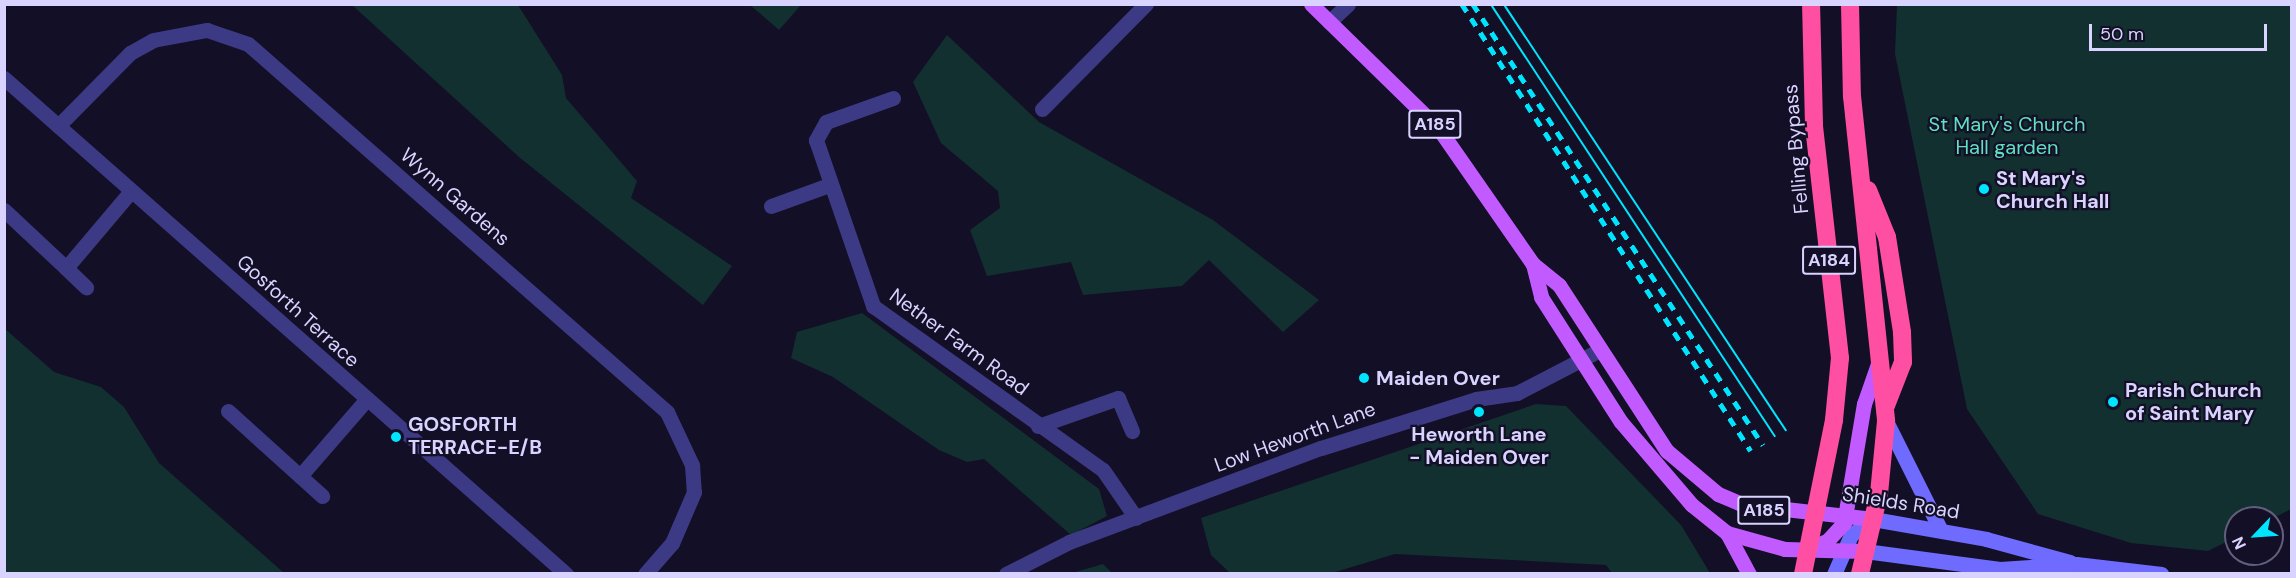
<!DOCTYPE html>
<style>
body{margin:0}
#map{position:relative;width:2296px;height:578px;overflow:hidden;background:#130f26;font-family:"DM Sans",sans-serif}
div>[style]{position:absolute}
.green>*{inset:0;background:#12302f}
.street>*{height:15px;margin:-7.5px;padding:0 7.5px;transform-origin:7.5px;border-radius:7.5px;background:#3d3a85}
.secondary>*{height:15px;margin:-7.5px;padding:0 7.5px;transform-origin:7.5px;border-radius:7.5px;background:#6f6bff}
.primary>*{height:15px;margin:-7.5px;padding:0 7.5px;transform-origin:7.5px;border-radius:7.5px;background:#c25bff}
.highway>*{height:18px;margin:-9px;padding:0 9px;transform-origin:9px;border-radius:9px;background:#ff4fa3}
.tram>*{height:1.5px;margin:-0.75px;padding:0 0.75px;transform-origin:0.75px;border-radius:0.75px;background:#00e5ff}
.rail>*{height:4.5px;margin-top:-2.25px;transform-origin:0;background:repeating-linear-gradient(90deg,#00e5ff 0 9px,transparent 0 17px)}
.dots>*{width:16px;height:16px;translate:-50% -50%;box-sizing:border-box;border:3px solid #130f26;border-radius:50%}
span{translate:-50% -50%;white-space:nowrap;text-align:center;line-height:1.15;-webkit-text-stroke:4.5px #130f26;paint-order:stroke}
.shield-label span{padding:2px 4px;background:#130f26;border:2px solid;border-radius:4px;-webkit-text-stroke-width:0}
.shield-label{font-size:18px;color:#d9d4ff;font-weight:700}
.park-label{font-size:20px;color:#5fe0c0}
.street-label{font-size:20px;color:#d9d4ff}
.poi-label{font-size:20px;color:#d9d4ff;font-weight:700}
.left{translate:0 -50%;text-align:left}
.frame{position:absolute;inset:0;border:6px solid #d9d4ff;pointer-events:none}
.north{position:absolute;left:2224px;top:506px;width:60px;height:60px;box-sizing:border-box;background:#130f26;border:2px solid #625e7d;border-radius:50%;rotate:245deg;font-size:16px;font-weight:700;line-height:24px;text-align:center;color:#d9d4ff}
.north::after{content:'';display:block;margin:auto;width:21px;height:27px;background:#00e5ff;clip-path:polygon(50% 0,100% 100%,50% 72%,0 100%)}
.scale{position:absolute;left:2089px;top:24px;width:178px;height:27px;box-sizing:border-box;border:3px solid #d9d4ff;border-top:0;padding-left:8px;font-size:18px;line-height:21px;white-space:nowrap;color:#d9d4ff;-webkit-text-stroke:4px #130f26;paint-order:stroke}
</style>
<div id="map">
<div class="green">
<div style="clip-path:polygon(352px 5px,518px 5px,562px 75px,566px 98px,637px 181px,631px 198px,732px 266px,703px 305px,519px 157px)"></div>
<div style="clip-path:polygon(750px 5px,801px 5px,779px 30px)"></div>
<div style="clip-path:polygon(1897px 5px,2291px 5px,2291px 509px,2272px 519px,2236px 518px,2236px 537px,2208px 551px,2131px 543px,2038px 514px,1967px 409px,1895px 54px)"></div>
<div style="clip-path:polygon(947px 35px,1039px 122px,1213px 220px,1319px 300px,1283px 332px,1209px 260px,1182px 286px,1083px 295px,1071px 262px,987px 276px,970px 230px,1000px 208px,998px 191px,941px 143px,913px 82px)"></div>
<div style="clip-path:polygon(862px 313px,1099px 489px,1107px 516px,1071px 535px,984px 459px,967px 462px,939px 450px,833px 377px,791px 358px,797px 332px)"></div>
<div style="clip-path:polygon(4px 328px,54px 372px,101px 387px,124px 407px,159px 463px,284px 573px,5px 573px)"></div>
<div style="clip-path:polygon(1536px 404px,1566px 406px,1681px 525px,1710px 573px,1612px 573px,1606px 565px,1395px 554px,1332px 573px,1231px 574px,1211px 555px,1201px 518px)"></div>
<div style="clip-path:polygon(1103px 564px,1112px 573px,1072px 573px)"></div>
</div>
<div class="street">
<div style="left:1329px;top:22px;width:26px;rotate:-43deg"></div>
<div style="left:4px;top:78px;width:750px;rotate:41.43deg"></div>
<div style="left:893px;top:98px;width:71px;rotate:160.3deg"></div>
<div style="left:826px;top:122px;width:21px;rotate:119deg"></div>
<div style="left:816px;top:140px;width:176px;rotate:71deg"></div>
<div style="left:873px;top:306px;width:282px;rotate:35.5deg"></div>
<div style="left:1103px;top:470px;width:58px;rotate:55.5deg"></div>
<div style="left:1042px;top:109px;width:148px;rotate:-45.3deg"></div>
<div style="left:58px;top:126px;width:103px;rotate:-45.4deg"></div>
<div style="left:130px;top:53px;width:26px;rotate:-29deg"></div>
<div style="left:153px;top:40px;width:55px;rotate:-10.5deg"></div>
<div style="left:207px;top:30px;width:43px;rotate:18.9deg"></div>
<div style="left:248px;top:44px;width:558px;rotate:41.29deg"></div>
<div style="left:667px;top:412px;width:59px;rotate:64.7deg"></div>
<div style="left:692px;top:465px;width:27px;rotate:86deg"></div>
<div style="left:694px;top:492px;width:56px;rotate:113.3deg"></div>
<div style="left:672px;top:543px;width:41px;rotate:131.1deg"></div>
<div style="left:771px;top:206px;width:62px;rotate:-19.9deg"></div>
<div style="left:4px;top:210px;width:85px;rotate:43.1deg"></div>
<div style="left:66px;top:268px;width:101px;rotate:-49.8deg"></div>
<div style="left:66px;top:268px;width:28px;rotate:44deg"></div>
<div style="left:228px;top:411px;width:97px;rotate:42.1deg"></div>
<div style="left:300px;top:476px;width:101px;rotate:-49deg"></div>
<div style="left:1038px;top:426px;width:85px;rotate:-19.3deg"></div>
<div style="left:1118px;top:398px;width:36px;rotate:67deg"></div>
<div style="left:300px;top:476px;width:30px;rotate:42deg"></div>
<div style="left:1006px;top:574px;width:71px;rotate:-26.9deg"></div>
<div style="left:1069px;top:542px;width:269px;rotate:-20.5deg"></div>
<div style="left:1321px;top:448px;width:163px;rotate:-17.5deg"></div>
<div style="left:1476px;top:399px;width:41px;rotate:-8.3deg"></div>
<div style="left:1517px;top:393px;width:93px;rotate:-27.4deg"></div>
</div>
<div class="secondary">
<div style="left:1886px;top:421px;width:121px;rotate:63.4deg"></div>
<div style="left:1865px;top:551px;width:136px;rotate:7.6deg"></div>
<div style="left:2000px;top:569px;width:76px;rotate:-3.8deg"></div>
<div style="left:2076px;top:564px;width:86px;rotate:6.7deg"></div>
<div style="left:1834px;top:574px;width:43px;rotate:-66.4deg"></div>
<div style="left:1851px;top:535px;width:27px;rotate:-36deg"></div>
<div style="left:1873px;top:519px;width:115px;rotate:10deg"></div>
<div style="left:1986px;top:539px;width:87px;rotate:15.3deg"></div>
</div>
<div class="primary">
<div style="left:1311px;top:4px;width:179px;rotate:44.3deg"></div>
<div style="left:1439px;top:129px;width:165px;rotate:55.2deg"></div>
<div style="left:1533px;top:264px;width:33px;rotate:39deg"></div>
<div style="left:1559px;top:285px;width:198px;rotate:57deg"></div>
<div style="left:1667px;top:451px;width:67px;rotate:40.1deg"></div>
<div style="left:1718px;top:494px;width:25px;rotate:23deg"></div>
<div style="left:1741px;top:504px;width:133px;rotate:6.5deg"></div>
<div style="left:1533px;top:264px;width:34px;rotate:76deg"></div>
<div style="left:1541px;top:297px;width:148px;rotate:57.4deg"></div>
<div style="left:1621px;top:422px;width:109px;rotate:49.5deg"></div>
<div style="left:1692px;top:505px;width:45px;rotate:38.7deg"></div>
<div style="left:1727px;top:533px;width:47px;rotate:61.8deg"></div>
<div style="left:1727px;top:533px;width:60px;rotate:15.4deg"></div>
<div style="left:1785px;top:549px;width:80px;rotate:1.4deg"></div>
<div style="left:1807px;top:549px;width:22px;rotate:-22deg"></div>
<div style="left:1827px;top:541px;width:25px;rotate:-47deg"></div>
<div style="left:1844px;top:523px;width:121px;rotate:-80.5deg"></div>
<div style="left:1864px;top:404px;width:46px;rotate:-70.8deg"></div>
</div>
<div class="highway">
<div style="left:1850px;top:4px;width:92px;rotate:88.8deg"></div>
<div style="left:1852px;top:96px;width:327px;rotate:84deg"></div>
<div style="left:1886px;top:421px;width:73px;rotate:95.5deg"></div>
<div style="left:1879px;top:494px;width:82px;rotate:103.4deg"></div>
<div style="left:1868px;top:190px;width:51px;rotate:68deg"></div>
<div style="left:1887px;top:237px;width:96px;rotate:81deg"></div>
<div style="left:1902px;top:332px;width:30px;rotate:88deg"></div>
<div style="left:1903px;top:362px;width:49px;rotate:111.4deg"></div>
<div style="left:1803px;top:574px;width:157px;rotate:-78.6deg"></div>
<div style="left:1834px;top:420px;width:62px;rotate:-84.5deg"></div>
<div style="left:1840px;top:358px;width:234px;rotate:-96.4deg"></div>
<div style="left:1814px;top:125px;width:121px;rotate:-91.4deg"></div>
</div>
<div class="tram">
<div style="left:1491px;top:4px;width:517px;rotate:56.68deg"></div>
<div style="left:1504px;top:4px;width:511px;rotate:56.5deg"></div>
</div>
<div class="rail">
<div style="left:1462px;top:4px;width:532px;rotate:57.12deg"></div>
<div style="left:1473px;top:4px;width:528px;rotate:56.67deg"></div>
</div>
<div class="dots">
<div style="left:1984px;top:189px;background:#00e5ff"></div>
<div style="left:1364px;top:378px;background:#00e5ff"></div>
<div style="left:2113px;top:402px;background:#00e5ff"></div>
<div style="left:1479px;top:412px;background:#00e5ff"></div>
<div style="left:396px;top:437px;background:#00e5ff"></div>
</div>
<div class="shield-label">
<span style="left:1435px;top:124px">A185</span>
<span style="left:1829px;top:260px">A184</span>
<span style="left:1764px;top:510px">A185</span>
</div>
<div class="park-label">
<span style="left:2007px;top:136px">St Mary's Church<br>Hall garden</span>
</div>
<div class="street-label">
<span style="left:1796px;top:149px;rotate:-95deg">Felling Bypass</span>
<span style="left:455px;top:197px;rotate:41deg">Wynn Gardens</span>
<span style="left:298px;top:311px;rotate:42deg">Gosforth Terrace</span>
<span style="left:959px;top:342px;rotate:36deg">Nether Farm Road</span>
<span style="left:1295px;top:437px;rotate:-20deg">Low Heworth Lane</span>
<span style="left:1901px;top:503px;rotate:9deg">Shields Road</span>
</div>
<div class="poi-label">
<span class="left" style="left:1996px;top:190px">St Mary's<br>Church Hall</span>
<span class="left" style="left:1376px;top:378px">Maiden Over</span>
<span class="left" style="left:2125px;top:402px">Parish Church<br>of Saint Mary</span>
<span class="left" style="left:408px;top:436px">GOSFORTH<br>TERRACE-E/B</span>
<span style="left:1479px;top:446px">Heworth Lane<br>- Maiden Over</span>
</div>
<div class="frame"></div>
<div class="north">N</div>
<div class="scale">50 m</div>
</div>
